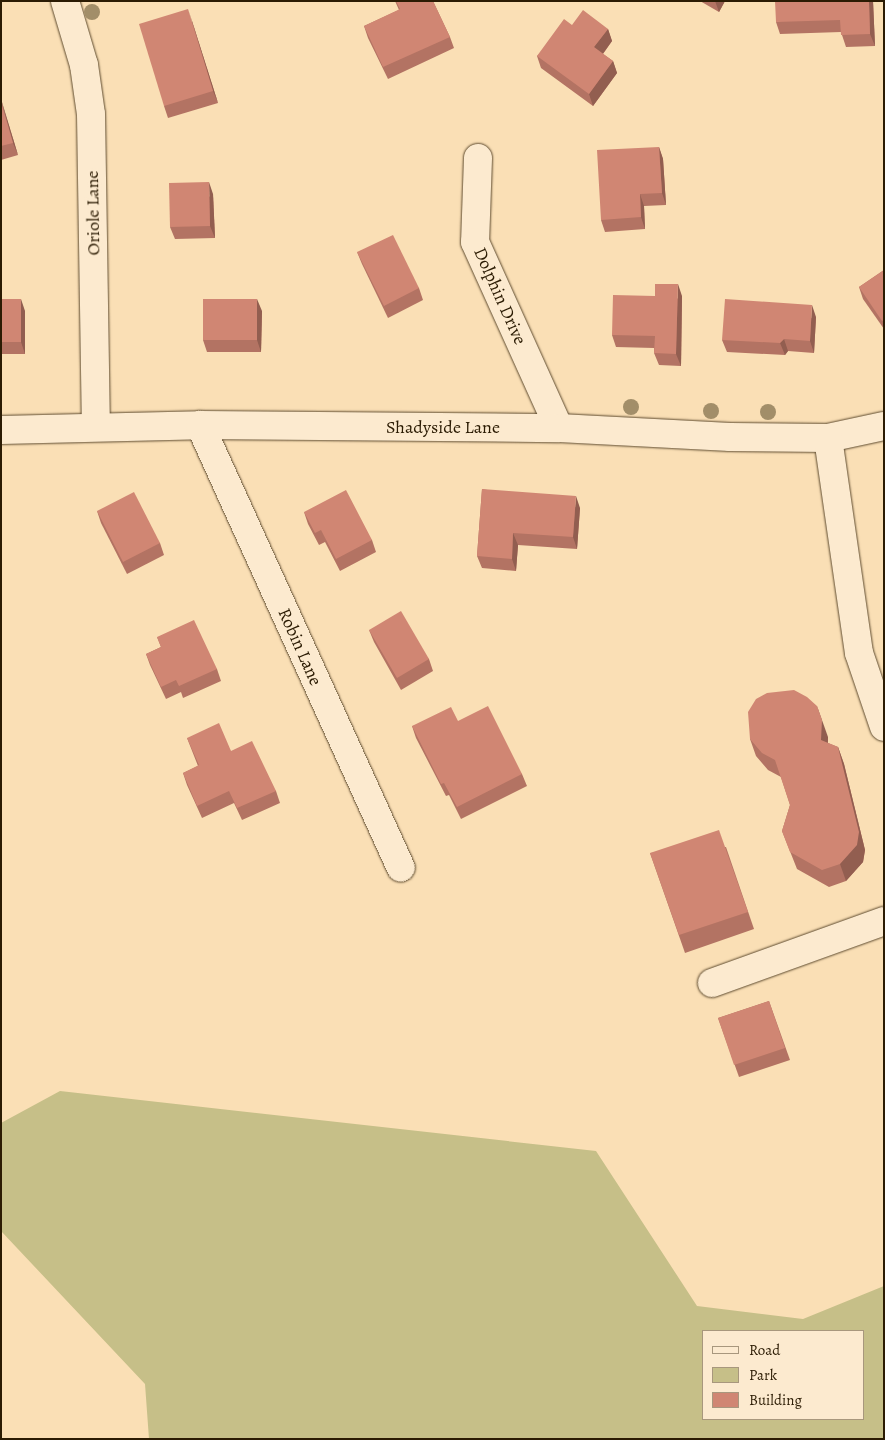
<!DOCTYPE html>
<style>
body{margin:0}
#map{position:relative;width:885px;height:1440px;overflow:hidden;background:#fadfb5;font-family:Alegreya,serif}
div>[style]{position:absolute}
.green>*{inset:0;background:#c6bf88}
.roads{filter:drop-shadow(0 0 1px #5f4c30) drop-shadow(0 0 1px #5f4c30)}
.minor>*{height:28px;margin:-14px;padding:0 14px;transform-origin:14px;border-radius:14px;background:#fceacf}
.trees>*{width:16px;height:16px;margin:-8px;border-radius:50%;background:#a28e69}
.wall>*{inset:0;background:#b37363}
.shaded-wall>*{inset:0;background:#925e50}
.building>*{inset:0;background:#d08673}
span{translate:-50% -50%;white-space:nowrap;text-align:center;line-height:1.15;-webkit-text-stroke:4.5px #fceacf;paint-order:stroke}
.street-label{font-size:18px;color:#2b1b03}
.frame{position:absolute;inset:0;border:2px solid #2b1b03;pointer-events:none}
.legend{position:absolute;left:702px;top:1330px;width:162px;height:90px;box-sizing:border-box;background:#fceacf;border:1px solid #a8977d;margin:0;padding:6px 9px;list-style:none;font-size:15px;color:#2b1b03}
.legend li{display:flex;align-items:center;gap:10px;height:25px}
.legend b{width:25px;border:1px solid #a8977d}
</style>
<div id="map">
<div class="green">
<div style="clip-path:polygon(evenodd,60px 1091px,596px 1151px,697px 1306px,803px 1319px,884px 1286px,884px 1439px,149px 1439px,145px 1384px,1px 1231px,1px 1123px,60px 1091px,704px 1331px,864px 1331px,864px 1419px,704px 1419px,704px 1331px)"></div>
</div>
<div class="roads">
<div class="minor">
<div style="left:65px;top:1px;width:67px;rotate:73.5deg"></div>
<div style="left:84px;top:65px;width:49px;rotate:81.9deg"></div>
<div style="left:91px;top:114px;width:313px;rotate:89.1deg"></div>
<div style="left:478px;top:158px;width:84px;rotate:92deg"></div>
<div style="left:475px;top:242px;width:204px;rotate:65.7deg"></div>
<div style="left:200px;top:425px;width:486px;rotate:65.6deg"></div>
<div style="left:1px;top:430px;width:199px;rotate:-1.4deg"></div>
<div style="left:200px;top:425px;width:359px;rotate:0.5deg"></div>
<div style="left:559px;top:428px;width:171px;rotate:3deg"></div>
<div style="left:730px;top:437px;width:98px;rotate:0.6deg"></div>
<div style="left:828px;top:438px;width:57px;rotate:-12.1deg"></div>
<div style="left:828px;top:438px;width:217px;rotate:81.8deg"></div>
<div style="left:859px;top:653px;width:78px;rotate:71.3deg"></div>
<div style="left:712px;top:983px;width:183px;rotate:-19.8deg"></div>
</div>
</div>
<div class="trees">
<div style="left:92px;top:12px"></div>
<div style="left:631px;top:407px"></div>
<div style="left:711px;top:411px"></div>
<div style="left:768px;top:412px"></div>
</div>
<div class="wall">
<div style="clip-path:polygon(395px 1px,433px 1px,450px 37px,454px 48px,388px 79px,368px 38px,364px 26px,399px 10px)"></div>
<div style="clip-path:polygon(700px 1px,725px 1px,719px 12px)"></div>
<div style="clip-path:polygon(873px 1px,875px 46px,846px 47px,841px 32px,780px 34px,776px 22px)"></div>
<div style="clip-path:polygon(192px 21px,218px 103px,168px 118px,164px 106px)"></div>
<div style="clip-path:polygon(572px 25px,608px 29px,612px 41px,603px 54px,613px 61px,617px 73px,593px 106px,541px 68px,537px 56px)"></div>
<div style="clip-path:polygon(1px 100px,18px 155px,1px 160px)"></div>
<div style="clip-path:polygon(659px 147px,663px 159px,666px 205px,644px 206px,645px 229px,605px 232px,601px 220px)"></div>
<div style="clip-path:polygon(213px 194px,215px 238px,175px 239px,170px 227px)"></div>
<div style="clip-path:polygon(357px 252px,419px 288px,423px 300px,388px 318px,362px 264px)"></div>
<div style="clip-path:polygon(884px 270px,884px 329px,863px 299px,859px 287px)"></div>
<div style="clip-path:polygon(682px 296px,681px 366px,659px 365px,654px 353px,654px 348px,616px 347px,612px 335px)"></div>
<div style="clip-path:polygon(1px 299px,25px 311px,25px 354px,1px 354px)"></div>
<div style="clip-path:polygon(262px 311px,261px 352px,207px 352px,203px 340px)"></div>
<div style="clip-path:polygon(816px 317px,814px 353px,788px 351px,785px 355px,727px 352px,722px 340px)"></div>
<div style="clip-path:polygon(482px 489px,580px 508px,577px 549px,518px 545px,516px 571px,482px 568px,477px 556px)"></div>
<div style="clip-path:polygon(97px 511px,160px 543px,164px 555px,127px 574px,101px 523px)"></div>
<div style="clip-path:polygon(304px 512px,372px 540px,376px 552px,340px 571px,325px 542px,319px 545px,308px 524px)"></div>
<div style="clip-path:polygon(369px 630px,429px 659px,433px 671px,401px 690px,374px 642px)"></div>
<div style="clip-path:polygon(157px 637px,217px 669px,221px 681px,183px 698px,181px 692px,166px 699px,150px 665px,146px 654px,161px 647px)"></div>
<div style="clip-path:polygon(458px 721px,522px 774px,527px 786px,461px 819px,449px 795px,446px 796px,416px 738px,412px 726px)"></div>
<div style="clip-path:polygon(828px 737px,828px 743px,838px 747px,844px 764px,865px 850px,863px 862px,846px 881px,829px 887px,797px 869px,782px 831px,790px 805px,781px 777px,768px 770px,756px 756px,750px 739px)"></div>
<div style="clip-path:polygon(187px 738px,231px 751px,276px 791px,280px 803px,242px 820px,234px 803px,202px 818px,187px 785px,183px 773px,198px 766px)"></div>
<div style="clip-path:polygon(726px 847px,754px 929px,685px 953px,650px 853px)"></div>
<div style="clip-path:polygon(769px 1001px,790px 1060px,739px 1077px,718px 1018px)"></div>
</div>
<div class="shaded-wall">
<div style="clip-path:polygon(715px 1px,725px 1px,719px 12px)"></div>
<div style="clip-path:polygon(869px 1px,873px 1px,875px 46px,870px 34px)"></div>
<div style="clip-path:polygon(188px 9px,192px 21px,218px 103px,213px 91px)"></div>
<div style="clip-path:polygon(608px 29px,612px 41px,599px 59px,594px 47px)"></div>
<div style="clip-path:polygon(613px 61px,617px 73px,593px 106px,589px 94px)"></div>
<div style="clip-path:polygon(1px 100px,2px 102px,18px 155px,13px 143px)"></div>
<div style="clip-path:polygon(659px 147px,663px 159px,666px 205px,662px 193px)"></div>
<div style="clip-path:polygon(209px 182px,213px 194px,215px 238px,210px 226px)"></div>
<div style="clip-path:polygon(640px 194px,644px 206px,645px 229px,641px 217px)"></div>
<div style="clip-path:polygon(678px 284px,682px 296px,681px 366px,676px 354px)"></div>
<div style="clip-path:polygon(21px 299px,25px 311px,25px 354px,21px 342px)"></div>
<div style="clip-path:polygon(257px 299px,262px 311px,261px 352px,257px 340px)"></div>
<div style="clip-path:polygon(812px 305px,816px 317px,814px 353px,810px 341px)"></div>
<div style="clip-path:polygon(784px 339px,788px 351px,785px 355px,780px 343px)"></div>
<div style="clip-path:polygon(576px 496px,580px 508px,577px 549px,573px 537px)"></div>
<div style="clip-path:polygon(513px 533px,518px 545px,516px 571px,512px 559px)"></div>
<div style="clip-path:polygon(817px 706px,828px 737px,827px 757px,821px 740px)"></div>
<div style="clip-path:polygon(838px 747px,844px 764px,865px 850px,863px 862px,846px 881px,840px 864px)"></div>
</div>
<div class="building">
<div style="clip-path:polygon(396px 1px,433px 1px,450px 37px,383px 67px,364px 26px,400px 9px)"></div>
<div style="clip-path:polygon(775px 1px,869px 1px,870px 34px,841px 35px,840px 20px,776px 22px)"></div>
<div style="clip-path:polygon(188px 9px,213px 91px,164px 106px,139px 24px)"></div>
<div style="clip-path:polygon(583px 10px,608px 29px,594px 47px,613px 61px,589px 94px,537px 56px,564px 19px,572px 25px)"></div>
<div style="clip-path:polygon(1px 102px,13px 143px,1px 146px)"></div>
<div style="clip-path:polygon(659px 147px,662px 193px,640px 194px,641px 217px,601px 220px,597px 150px)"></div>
<div style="clip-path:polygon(209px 182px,210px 226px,170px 227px,169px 183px)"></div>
<div style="clip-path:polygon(393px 235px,419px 288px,384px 306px,357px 252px)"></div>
<div style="clip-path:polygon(884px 270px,884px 320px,882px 321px,859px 287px)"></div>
<div style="clip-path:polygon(655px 284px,678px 284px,676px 354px,654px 353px,655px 336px,612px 335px,613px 295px,655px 296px)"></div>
<div style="clip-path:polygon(1px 299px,21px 299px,21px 342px,1px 342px)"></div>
<div style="clip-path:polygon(203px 299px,257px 299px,257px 340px,203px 340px)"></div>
<div style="clip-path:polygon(725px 299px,812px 305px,810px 341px,784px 339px,780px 343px,722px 340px)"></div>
<div style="clip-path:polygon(482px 489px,576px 496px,573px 537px,513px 533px,512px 559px,477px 556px)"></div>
<div style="clip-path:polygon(346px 490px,372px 540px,336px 559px,321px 530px,315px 533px,304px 512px)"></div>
<div style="clip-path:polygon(134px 492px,160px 543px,123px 562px,97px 511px)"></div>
<div style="clip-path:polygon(401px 611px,429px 659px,397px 678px,369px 630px)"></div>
<div style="clip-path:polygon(194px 620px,217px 669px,179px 686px,176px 680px,161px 687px,146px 654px,161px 647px,157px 637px)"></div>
<div style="clip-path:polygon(794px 690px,807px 697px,817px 706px,822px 720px,821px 740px,838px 747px,859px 832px,857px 845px,840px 864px,822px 870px,790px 852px,782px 831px,790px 805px,775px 760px,762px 753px,750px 739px,748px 712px,756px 699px,767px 693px)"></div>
<div style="clip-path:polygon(488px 706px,522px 774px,457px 807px,444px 783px,441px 784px,412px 726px,451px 707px,458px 721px)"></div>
<div style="clip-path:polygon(219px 723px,231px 751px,252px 741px,276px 791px,237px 808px,229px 791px,197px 806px,183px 773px,199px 765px,187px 738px)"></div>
<div style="clip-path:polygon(719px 830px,748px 912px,679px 935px,650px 853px)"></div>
<div style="clip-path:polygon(769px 1001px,785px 1048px,734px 1065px,718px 1018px)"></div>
</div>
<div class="street-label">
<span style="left:93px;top:213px;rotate:-91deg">Oriole Lane</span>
<span style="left:500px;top:296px;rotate:66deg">Dolphin Drive</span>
<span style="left:443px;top:427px">Shadyside Lane</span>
<span style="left:300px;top:647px;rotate:66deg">Robin Lane</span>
</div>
<div class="frame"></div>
<ul class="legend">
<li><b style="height:6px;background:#fceacf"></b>Road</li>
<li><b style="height:14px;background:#c6bf88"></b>Park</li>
<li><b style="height:14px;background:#d08673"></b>Building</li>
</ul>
</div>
